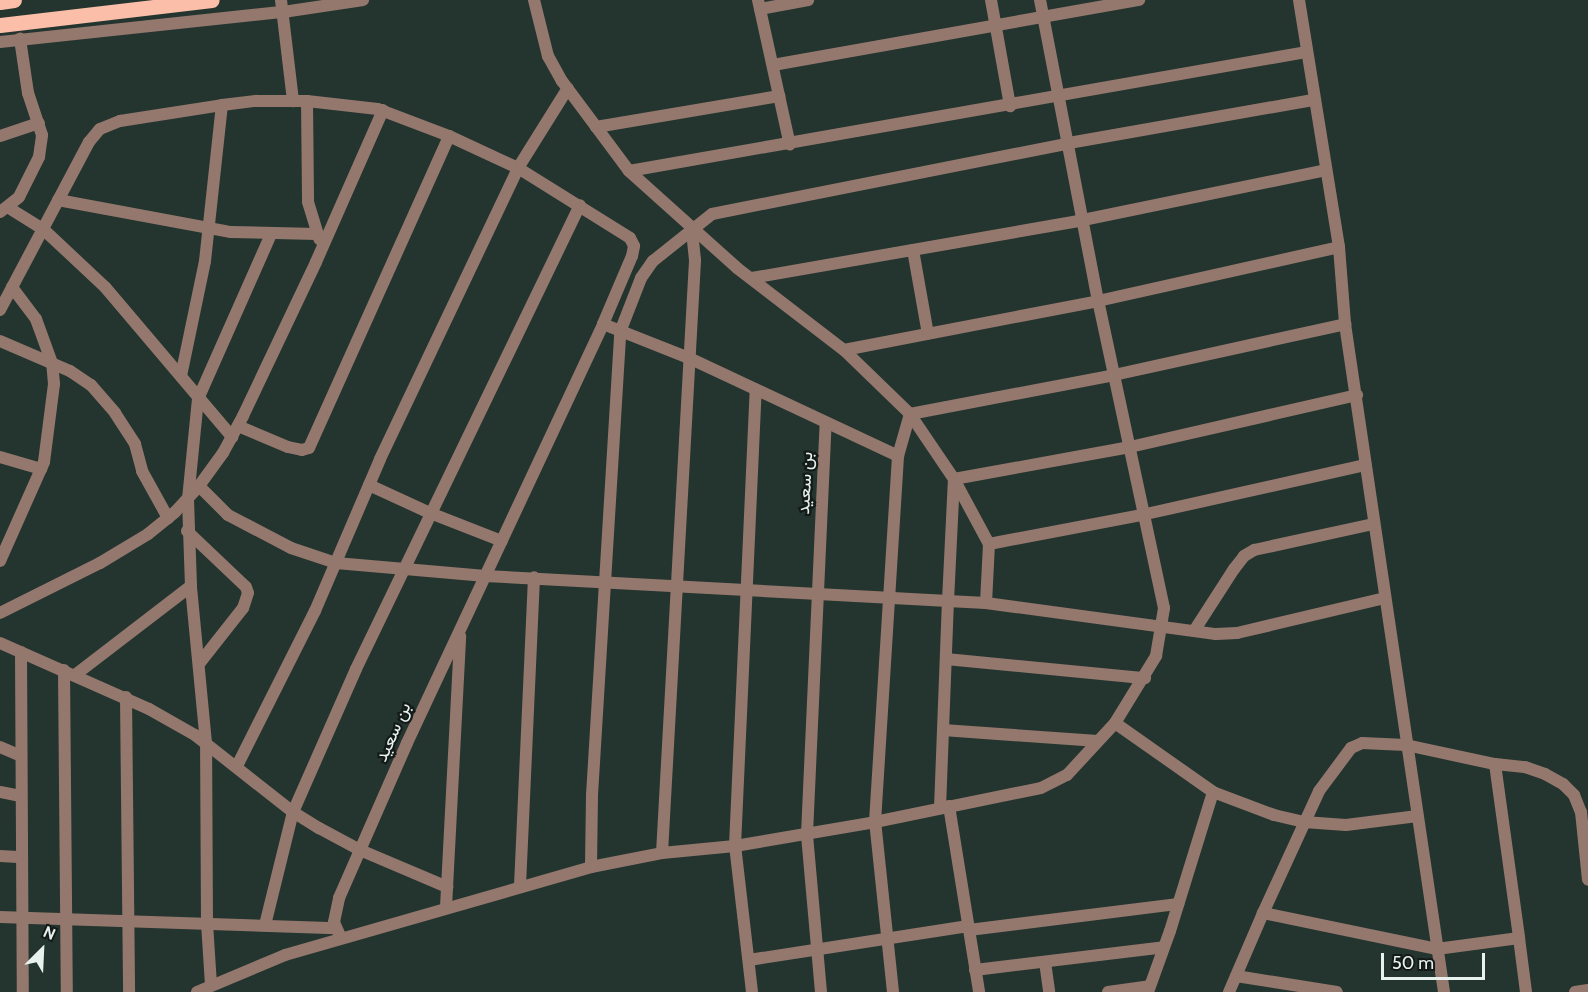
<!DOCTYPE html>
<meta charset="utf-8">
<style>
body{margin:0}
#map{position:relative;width:1588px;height:992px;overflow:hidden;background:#243530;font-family:Cabin,Vazirmatn,sans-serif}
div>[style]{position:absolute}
.minor>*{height:12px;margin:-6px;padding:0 6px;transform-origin:6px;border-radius:6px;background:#95786d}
.primary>*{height:15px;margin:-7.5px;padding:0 7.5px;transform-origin:7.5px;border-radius:7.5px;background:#fbbfa9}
span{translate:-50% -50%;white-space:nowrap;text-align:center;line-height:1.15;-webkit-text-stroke:4.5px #131a18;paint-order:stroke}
.street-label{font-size:18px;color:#e7f2ee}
.north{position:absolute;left:12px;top:920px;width:60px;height:60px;-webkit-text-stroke:4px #131a18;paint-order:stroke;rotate:24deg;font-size:16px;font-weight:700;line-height:24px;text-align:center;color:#e7f2ee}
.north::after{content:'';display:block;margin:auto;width:21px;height:27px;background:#e7f2ee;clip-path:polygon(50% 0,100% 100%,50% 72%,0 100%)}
.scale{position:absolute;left:1381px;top:953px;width:104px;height:27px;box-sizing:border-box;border:3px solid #e7f2ee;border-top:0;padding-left:8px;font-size:18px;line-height:21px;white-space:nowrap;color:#e7f2ee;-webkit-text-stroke:4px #131a18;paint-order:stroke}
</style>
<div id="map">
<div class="minor">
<div style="left:281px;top:0;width:102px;rotate:83.2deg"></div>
<div style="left:534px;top:0;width:58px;rotate:76deg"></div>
<div style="left:548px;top:56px;width:29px;rotate:61deg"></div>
<div style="left:562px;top:81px;width:112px;rotate:53.3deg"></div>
<div style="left:629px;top:171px;width:687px;rotate:-9.97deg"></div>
<div style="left:758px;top:0;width:148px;rotate:77.6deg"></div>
<div style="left:991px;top:0;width:108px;rotate:79.8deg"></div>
<div style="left:1299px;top:0;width:250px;rotate:80.8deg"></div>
<div style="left:1339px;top:247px;width:77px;rotate:85.5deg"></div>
<div style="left:1345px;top:324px;width:675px;rotate:81.57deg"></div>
<div style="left:760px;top:9px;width:49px;rotate:-10.6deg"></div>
<div style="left:0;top:42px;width:285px;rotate:-6.1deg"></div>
<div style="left:283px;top:12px;width:81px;rotate:-8.5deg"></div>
<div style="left:773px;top:65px;width:372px;rotate:-10.1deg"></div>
<div style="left:307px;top:101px;width:101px;rotate:89.4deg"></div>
<div style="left:308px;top:202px;width:39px;rotate:73deg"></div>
<div style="left:596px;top:127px;width:186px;rotate:-9.6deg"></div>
<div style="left:0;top:136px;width:41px;rotate:-18.4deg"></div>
<div style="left:629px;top:171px;width:145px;rotate:41.9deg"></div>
<div style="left:737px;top:268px;width:135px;rotate:37.5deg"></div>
<div style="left:844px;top:350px;width:92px;rotate:44.1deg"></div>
<div style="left:910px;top:414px;width:78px;rotate:55.9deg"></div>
<div style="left:954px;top:479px;width:74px;rotate:61.7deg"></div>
<div style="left:58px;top:200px;width:176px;rotate:10.5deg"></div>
<div style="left:231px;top:232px;width:86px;rotate:1.3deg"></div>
<div style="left:9px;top:208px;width:40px;rotate:32deg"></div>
<div style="left:43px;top:229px;width:85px;rotate:43.1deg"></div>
<div style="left:105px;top:287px;width:197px;rotate:49.7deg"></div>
<div style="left:0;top:212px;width:24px;rotate:-38deg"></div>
<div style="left:19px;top:197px;width:45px;rotate:-63.4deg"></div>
<div style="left:39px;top:157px;width:22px;rotate:-82deg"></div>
<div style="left:42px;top:135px;width:44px;rotate:-108.4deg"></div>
<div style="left:28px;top:93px;width:55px;rotate:-98.4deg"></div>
<div style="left:913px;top:250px;width:85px;rotate:79.9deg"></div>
<div style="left:752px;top:278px;width:336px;rotate:-9.9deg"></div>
<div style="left:1083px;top:220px;width:248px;rotate:-11.6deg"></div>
<div style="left:0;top:310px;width:190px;rotate:-62.1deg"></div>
<div style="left:89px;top:142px;width:17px;rotate:-50deg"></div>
<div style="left:100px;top:129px;width:22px;rotate:-22deg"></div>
<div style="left:120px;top:121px;width:103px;rotate:-8.9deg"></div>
<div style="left:222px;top:105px;width:34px;rotate:-7deg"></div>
<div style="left:256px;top:101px;width:51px"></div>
<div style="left:307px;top:101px;width:71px;rotate:6.4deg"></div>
<div style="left:378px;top:109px;width:76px;rotate:20.8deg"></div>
<div style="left:449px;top:136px;width:76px;rotate:24.9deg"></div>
<div style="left:518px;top:168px;width:132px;rotate:32deg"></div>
<div style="left:630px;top:238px;width:9px;rotate:63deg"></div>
<div style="left:634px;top:246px;width:10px;rotate:101deg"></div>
<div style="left:632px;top:256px;width:74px;rotate:113.1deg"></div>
<div style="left:0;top:341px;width:76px;rotate:23.2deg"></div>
<div style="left:70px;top:371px;width:25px;rotate:34deg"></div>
<div style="left:91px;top:385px;width:37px;rotate:49deg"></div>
<div style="left:115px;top:413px;width:37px;rotate:57deg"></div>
<div style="left:135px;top:444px;width:28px;rotate:75deg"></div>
<div style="left:142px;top:471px;width:54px;rotate:61deg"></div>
<div style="left:844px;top:350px;width:259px;rotate:-10.9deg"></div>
<div style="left:1098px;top:301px;width:247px;rotate:-12.6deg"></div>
<div style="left:181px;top:376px;width:117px;rotate:-78.2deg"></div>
<div style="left:205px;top:261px;width:157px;rotate:-83.8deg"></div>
<div style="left:238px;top:426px;width:54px;rotate:22.8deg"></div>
<div style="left:288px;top:447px;width:14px;rotate:12deg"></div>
<div style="left:302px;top:450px;width:7px;rotate:-16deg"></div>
<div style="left:309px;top:448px;width:342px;rotate:-65.8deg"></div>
<div style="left:0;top:457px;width:43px;rotate:16.3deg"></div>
<div style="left:369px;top:485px;width:67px;rotate:24.7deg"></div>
<div style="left:430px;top:513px;width:77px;rotate:21.3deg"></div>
<div style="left:199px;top:486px;width:41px;rotate:45deg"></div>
<div style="left:228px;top:515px;width:71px;rotate:27.6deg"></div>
<div style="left:291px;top:548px;width:47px;rotate:18.4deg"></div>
<div style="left:336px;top:563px;width:150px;rotate:5deg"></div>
<div style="left:485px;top:576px;width:464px;rotate:3.1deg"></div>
<div style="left:948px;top:601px;width:122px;rotate:-87.2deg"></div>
<div style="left:954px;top:479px;width:179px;rotate:-10.3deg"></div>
<div style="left:1130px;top:447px;width:233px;rotate:-12.9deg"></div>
<div style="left:187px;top:531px;width:81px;rotate:43.5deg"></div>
<div style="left:246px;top:587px;width:6px;rotate:72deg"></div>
<div style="left:248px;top:593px;width:16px;rotate:108deg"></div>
<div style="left:243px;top:608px;width:71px;rotate:128.2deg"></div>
<div style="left:989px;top:544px;width:160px;rotate:-10.8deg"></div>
<div style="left:1146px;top:514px;width:225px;rotate:-12.6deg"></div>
<div style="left:0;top:561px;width:108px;rotate:-66deg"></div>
<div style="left:44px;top:462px;width:79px;rotate:-82.7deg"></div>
<div style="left:54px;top:384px;width:21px;rotate:-95deg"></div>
<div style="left:52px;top:363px;width:47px;rotate:-110deg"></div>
<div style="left:36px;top:319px;width:40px;rotate:-127deg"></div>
<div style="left:986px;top:603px;width:232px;rotate:7.7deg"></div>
<div style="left:1216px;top:634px;width:21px;rotate:-3deg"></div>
<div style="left:1237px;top:633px;width:152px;rotate:-13.3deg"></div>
<div style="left:0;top:613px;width:112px;rotate:-26.6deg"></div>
<div style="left:100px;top:563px;width:56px;rotate:-31.1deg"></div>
<div style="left:148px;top:534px;width:35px;rotate:-39deg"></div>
<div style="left:175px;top:512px;width:35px;rotate:-47deg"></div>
<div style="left:199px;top:486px;width:41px;rotate:-54deg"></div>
<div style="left:223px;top:453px;width:42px;rotate:-61.6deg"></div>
<div style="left:243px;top:416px;width:170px;rotate:-64.6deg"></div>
<div style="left:316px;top:262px;width:166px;rotate:-66.2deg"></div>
<div style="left:1194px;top:631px;width:74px;rotate:-57.2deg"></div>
<div style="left:1234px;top:569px;width:16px;rotate:-52deg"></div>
<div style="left:1244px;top:556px;width:12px;rotate:-31deg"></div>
<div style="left:1254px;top:550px;width:122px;rotate:-12.3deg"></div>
<div style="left:0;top:643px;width:163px;rotate:23.9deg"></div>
<div style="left:149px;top:709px;width:53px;rotate:29.5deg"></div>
<div style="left:195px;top:735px;width:125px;rotate:38.2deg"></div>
<div style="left:293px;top:812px;width:31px;rotate:32deg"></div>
<div style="left:319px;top:828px;width:47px;rotate:28.2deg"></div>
<div style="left:360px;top:850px;width:95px;rotate:23deg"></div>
<div style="left:21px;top:652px;width:340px;rotate:89.7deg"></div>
<div style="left:946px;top:659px;width:200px;rotate:5.5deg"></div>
<div style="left:64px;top:670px;width:322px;rotate:89.5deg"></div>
<div style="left:75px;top:675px;width:146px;rotate:-37.5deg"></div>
<div style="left:126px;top:697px;width:295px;rotate:89.4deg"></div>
<div style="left:1115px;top:723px;width:120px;rotate:35.1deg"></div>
<div style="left:1213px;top:792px;width:65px;rotate:20.7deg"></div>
<div style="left:1274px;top:815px;width:31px;rotate:13deg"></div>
<div style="left:1304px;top:822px;width:42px;rotate:4.1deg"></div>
<div style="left:1346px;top:825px;width:72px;rotate:-7.2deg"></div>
<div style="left:943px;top:730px;width:155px;rotate:4.1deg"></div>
<div style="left:0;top:747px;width:23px;rotate:23deg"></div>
<div style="left:1495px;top:764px;width:30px;rotate:6deg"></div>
<div style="left:1525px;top:767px;width:21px;rotate:19deg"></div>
<div style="left:1545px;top:774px;width:21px;rotate:29deg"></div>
<div style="left:1563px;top:784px;width:16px;rotate:45deg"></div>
<div style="left:1574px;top:795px;width:18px;rotate:68deg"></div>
<div style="left:1581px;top:812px;width:68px;rotate:84.1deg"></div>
<div style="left:237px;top:766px;width:174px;rotate:-63.3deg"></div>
<div style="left:315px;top:611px;width:165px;rotate:-66.8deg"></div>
<div style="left:380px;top:459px;width:322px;rotate:-64.6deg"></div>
<div style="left:518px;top:168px;width:94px;rotate:-58deg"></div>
<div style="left:0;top:792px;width:21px;rotate:11deg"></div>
<div style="left:949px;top:806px;width:188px;rotate:80.8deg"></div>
<div style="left:940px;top:808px;width:207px;rotate:-87.8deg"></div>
<div style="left:948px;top:601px;width:38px;rotate:3deg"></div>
<div style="left:986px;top:603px;width:59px;rotate:-87.1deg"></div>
<div style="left:662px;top:853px;width:594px;rotate:-86.81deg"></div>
<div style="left:695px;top:260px;width:30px;rotate:-96deg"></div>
<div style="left:0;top:856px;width:22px;rotate:3deg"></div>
<div style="left:591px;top:867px;width:72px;rotate:-89.2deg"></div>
<div style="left:592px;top:795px;width:464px;rotate:-86.5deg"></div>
<div style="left:620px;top:332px;width:58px;rotate:-68.7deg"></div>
<div style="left:641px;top:278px;width:21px;rotate:-55deg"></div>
<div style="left:653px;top:261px;width:75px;rotate:-38.5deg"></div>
<div style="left:712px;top:214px;width:364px;rotate:-11.2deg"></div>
<div style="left:1069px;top:143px;width:249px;rotate:-10deg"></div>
<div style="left:520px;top:886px;width:309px;rotate:-87.4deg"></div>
<div style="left:446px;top:907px;width:271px;rotate:-87deg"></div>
<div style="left:0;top:917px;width:336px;rotate:1.9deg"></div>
<div style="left:265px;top:925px;width:116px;rotate:-76.1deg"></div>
<div style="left:293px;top:812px;width:156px;rotate:-66.2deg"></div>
<div style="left:356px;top:669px;width:515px;rotate:-64.23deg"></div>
<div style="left:969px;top:930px;width:211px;rotate:-7.1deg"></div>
<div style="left:341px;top:938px;width:17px;rotate:-114deg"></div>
<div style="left:334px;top:922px;width:25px;rotate:-78deg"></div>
<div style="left:339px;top:898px;width:169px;rotate:-66.3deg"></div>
<div style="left:407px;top:743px;width:463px;rotate:-64.9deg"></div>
<div style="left:603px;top:324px;width:92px;rotate:21.6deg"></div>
<div style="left:689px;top:358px;width:231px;rotate:25.1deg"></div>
<div style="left:1519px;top:938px;width:83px;rotate:172.4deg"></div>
<div style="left:1437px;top:949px;width:178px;rotate:-168.3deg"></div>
<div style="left:1263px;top:913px;width:134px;rotate:-65.3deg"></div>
<div style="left:1319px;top:791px;width:54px;rotate:-53.3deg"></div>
<div style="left:1351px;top:748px;width:12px;rotate:-24deg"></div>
<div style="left:1362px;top:743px;width:44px;rotate:2.6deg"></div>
<div style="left:1406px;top:745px;width:91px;rotate:12.1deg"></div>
<div style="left:1495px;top:764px;width:176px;rotate:82.1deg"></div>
<div style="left:1519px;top:938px;width:54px;rotate:82.6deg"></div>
<div style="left:749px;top:960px;width:222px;rotate:-8.8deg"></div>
<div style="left:1045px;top:962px;width:30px;rotate:82deg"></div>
<div style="left:975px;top:970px;width:190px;rotate:-6.9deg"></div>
<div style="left:1236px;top:976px;width:102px;rotate:9deg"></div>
<div style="left:211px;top:985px;width:62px;rotate:-93.7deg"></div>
<div style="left:207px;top:923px;width:180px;rotate:-90.3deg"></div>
<div style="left:206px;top:743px;width:158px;rotate:-95.5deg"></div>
<div style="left:191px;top:586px;width:87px;rotate:-92deg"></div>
<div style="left:188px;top:499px;width:100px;rotate:-84.3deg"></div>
<div style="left:198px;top:399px;width:180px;rotate:-66.1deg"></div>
<div style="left:197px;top:992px;width:95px;rotate:-22.8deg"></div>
<div style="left:285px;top:955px;width:318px;rotate:-16deg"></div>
<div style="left:591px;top:867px;width:72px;rotate:-11.2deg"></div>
<div style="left:662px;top:853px;width:73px;rotate:-5.5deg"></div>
<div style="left:735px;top:846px;width:142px;rotate:-9.7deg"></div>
<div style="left:875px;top:822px;width:169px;rotate:-11.6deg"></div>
<div style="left:1041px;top:788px;width:29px;rotate:-27deg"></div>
<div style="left:1067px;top:775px;width:71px;rotate:-47.3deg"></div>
<div style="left:1115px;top:723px;width:79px;rotate:-58.5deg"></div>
<div style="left:1156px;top:656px;width:49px;rotate:-80.5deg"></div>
<div style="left:1164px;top:608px;width:314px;rotate:-102.1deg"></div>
<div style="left:1098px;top:301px;width:307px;rotate:-100.9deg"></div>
<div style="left:752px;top:992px;width:147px;rotate:-96.6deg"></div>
<div style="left:735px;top:846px;width:457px;rotate:-87.4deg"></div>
<div style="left:821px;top:992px;width:159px;rotate:-95.1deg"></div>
<div style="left:807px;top:834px;width:412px;rotate:-87.4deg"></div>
<div style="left:893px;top:992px;width:171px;rotate:-96deg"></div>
<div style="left:875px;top:822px;width:367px;rotate:-86.4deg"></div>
<div style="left:898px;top:456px;width:44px;rotate:-74.1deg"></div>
<div style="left:910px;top:414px;width:208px;rotate:-10.8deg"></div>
<div style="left:1114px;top:375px;width:237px;rotate:-12.4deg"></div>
<div style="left:1108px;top:992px;width:42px;rotate:-8.1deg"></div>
<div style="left:1148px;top:992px;width:65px;rotate:-70.2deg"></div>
<div style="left:1170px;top:931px;width:145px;rotate:-72.8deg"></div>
<div style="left:1229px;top:992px;width:86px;rotate:-66.7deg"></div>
<div style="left:1575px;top:992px;width:13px;rotate:-9deg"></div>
</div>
<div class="primary">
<div style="left:0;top:2px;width:14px;rotate:-8deg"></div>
<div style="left:0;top:25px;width:213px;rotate:-6.7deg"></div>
</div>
<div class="street-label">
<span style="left:805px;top:483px;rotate:-87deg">بن سعيد</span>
<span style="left:393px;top:732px;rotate:-66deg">بن سعيد</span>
</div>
<div class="north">N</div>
<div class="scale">50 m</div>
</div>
